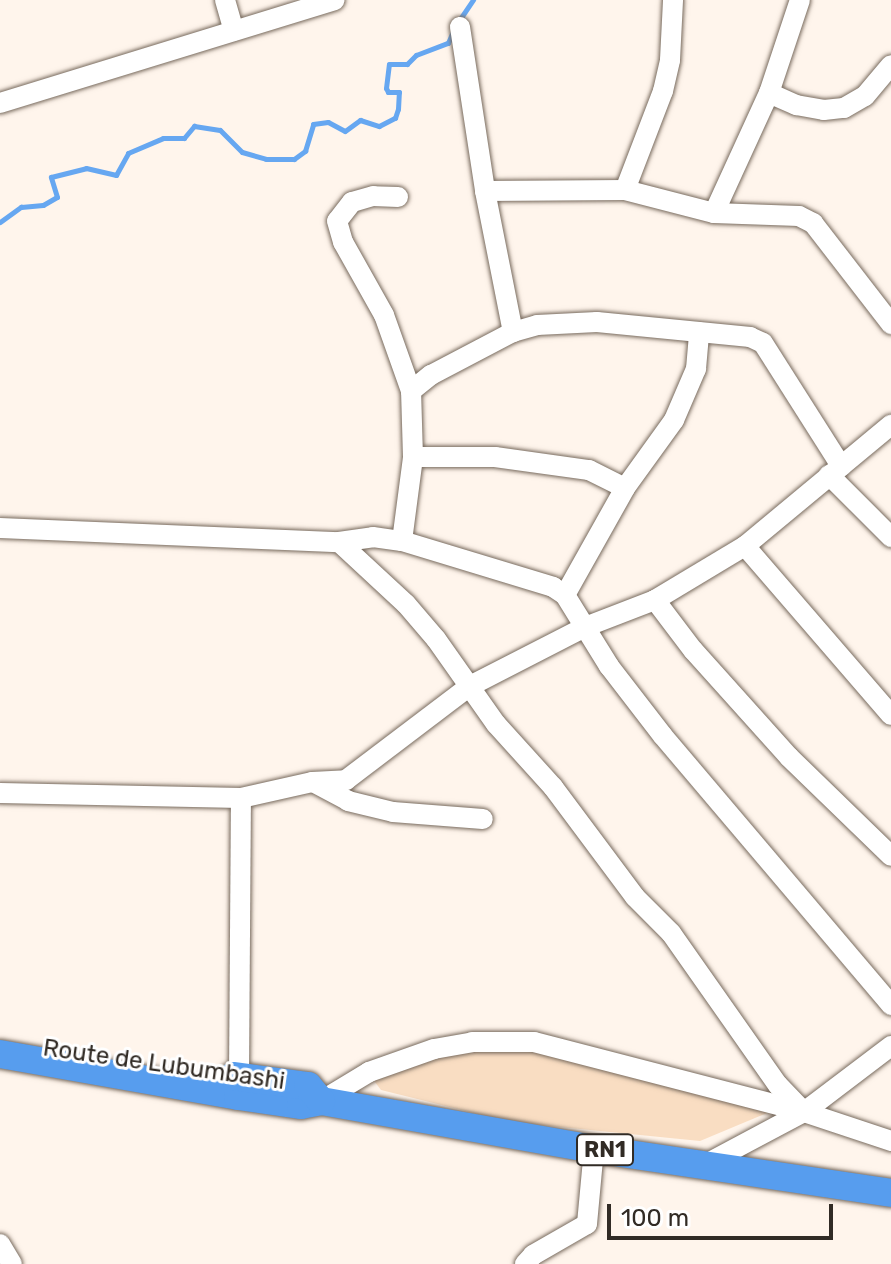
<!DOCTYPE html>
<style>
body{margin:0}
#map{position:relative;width:891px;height:1264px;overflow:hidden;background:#fff5ec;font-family:Rubik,sans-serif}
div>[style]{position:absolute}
.green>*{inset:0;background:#f9ddc2}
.stream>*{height:5px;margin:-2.5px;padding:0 2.5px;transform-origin:2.5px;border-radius:2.5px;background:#66a7f1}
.roads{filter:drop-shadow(0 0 2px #786a5d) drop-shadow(0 0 2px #786a5d)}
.minor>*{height:20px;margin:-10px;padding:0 10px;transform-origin:10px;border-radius:10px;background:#fff}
.highway>*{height:28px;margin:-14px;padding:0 14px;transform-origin:14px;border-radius:14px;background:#579dee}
span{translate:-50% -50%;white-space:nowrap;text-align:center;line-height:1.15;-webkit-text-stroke:6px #fff;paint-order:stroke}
.shield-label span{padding:2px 6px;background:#fff;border:2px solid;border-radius:6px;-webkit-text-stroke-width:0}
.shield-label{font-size:22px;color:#312b25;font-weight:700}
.street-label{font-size:24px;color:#312b25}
.scale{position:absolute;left:607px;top:1204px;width:226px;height:36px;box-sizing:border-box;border:4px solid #312b25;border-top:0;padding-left:10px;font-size:24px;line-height:28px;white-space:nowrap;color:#312b25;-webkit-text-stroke:6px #fff;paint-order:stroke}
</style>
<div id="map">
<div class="green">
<div style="clip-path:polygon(537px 1045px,772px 1111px,700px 1141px,510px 1122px,381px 1090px,372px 1078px,442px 1050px)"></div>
</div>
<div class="stream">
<div style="left:458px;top:22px;width:27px;rotate:-56deg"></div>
<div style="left:0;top:222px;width:26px;rotate:-36deg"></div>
<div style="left:21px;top:207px;width:22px;rotate:-5deg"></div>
<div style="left:43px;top:205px;width:16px;rotate:-30deg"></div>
<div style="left:57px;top:197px;width:21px;rotate:-107deg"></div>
<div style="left:51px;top:177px;width:36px;rotate:-14deg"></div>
<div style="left:86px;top:168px;width:31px;rotate:13deg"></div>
<div style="left:116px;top:175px;width:25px;rotate:-61deg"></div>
<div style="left:128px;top:153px;width:38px;rotate:-23deg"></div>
<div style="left:163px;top:138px;width:21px"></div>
<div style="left:184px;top:138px;width:16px;rotate:-50deg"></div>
<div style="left:194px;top:126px;width:26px;rotate:9deg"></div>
<div style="left:220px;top:130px;width:31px;rotate:45deg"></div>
<div style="left:242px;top:152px;width:25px;rotate:16deg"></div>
<div style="left:266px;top:159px;width:28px"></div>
<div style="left:294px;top:159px;width:14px;rotate:-36deg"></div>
<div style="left:305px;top:151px;width:28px;rotate:-73deg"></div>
<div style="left:313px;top:124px;width:15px;rotate:-8deg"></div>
<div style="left:328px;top:122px;width:19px;rotate:28deg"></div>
<div style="left:345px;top:131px;width:19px;rotate:-36deg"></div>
<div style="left:360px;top:120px;width:20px;rotate:18deg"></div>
<div style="left:379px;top:126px;width:18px;rotate:-27deg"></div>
<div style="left:395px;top:118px;width:9px;rotate:-72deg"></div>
<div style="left:398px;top:109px;width:17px;rotate:-87deg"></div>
<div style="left:399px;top:92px;width:11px;rotate:180deg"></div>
<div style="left:388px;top:92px;width:4px;rotate:-117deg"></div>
<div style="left:386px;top:88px;width:24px;rotate:-83deg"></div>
<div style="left:389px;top:64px;width:18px"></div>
<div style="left:407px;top:64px;width:13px;rotate:-45deg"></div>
<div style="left:416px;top:55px;width:34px;rotate:-21deg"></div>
<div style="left:448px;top:43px;width:13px;rotate:-67deg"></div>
</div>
<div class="roads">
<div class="minor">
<div style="left:225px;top:0;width:32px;rotate:74deg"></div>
<div style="left:460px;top:27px;width:166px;rotate:81.3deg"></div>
<div style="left:485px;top:191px;width:144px;rotate:78.8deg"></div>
<div style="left:769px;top:93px;width:30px;rotate:24deg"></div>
<div style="left:796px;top:105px;width:28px;rotate:10deg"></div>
<div style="left:824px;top:110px;width:20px;rotate:-6deg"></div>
<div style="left:844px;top:108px;width:24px;rotate:-30deg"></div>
<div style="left:865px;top:96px;width:40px;rotate:-50deg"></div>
<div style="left:0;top:103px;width:350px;rotate:-17.1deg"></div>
<div style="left:625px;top:190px;width:106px;rotate:-69deg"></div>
<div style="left:663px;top:91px;width:32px;rotate:-77deg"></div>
<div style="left:670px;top:60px;width:60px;rotate:-87.1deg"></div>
<div style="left:485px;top:191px;width:140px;rotate:-0.4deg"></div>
<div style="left:625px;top:190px;width:92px;rotate:14.5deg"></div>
<div style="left:714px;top:213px;width:85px;rotate:2deg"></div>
<div style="left:799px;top:216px;width:16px;rotate:27deg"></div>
<div style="left:813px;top:223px;width:128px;rotate:52.3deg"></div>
<div style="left:398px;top:197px;width:25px;rotate:-178deg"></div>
<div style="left:373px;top:196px;width:22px;rotate:164deg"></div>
<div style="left:352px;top:202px;width:24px;rotate:128deg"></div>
<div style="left:337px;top:221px;width:22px;rotate:74deg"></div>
<div style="left:343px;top:242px;width:84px;rotate:60.7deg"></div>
<div style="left:384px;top:315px;width:81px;rotate:70.4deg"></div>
<div style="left:714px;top:213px;width:132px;rotate:-65.4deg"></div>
<div style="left:769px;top:93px;width:98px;rotate:-71.6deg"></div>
<div style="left:413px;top:457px;width:66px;rotate:-91.7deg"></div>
<div style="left:411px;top:391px;width:26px;rotate:-39deg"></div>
<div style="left:431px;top:375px;width:93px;rotate:-27.7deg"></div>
<div style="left:513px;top:332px;width:25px;rotate:-16deg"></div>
<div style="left:537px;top:325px;width:60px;rotate:-2.9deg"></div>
<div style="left:597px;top:322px;width:154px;rotate:5.6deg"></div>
<div style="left:750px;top:337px;width:14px;rotate:25deg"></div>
<div style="left:763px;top:343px;width:146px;rotate:57.6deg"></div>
<div style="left:829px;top:475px;width:88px;rotate:45deg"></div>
<div style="left:0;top:528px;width:339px;rotate:2.4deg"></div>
<div style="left:339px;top:542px;width:34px;rotate:-8deg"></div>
<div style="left:373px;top:537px;width:29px;rotate:8deg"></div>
<div style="left:402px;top:541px;width:158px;rotate:16.9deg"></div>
<div style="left:553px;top:587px;width:14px;rotate:34deg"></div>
<div style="left:565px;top:595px;width:84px;rotate:58.2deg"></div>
<div style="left:609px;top:666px;width:88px;rotate:52.4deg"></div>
<div style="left:663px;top:736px;width:353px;rotate:49.7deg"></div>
<div style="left:402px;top:541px;width:85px;rotate:-82.5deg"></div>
<div style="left:413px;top:457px;width:82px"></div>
<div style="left:495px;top:457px;width:95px;rotate:7.9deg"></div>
<div style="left:589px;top:470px;width:40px;rotate:26.6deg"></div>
<div style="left:339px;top:542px;width:91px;rotate:42.8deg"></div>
<div style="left:406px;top:604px;width:46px;rotate:49.4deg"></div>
<div style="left:436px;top:639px;width:104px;rotate:54.8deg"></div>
<div style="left:496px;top:724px;width:85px;rotate:47.9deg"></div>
<div style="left:553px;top:787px;width:137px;rotate:53.3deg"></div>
<div style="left:635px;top:897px;width:51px;rotate:45deg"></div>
<div style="left:671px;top:933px;width:186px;rotate:54.9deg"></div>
<div style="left:778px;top:1085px;width:37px;rotate:46deg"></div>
<div style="left:745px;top:546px;width:223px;rotate:49.2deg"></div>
<div style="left:565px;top:595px;width:123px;rotate:-60.7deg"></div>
<div style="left:625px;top:488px;width:84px;rotate:-54.2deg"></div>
<div style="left:674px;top:420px;width:56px;rotate:-66.7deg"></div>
<div style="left:696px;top:369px;width:37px;rotate:-85deg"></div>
<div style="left:655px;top:600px;width:63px;rotate:52.8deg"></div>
<div style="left:693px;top:650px;width:144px;rotate:48.1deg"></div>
<div style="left:789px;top:757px;width:142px;rotate:44.1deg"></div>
<div style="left:313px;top:782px;width:40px;rotate:28deg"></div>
<div style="left:348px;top:801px;width:46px;rotate:13.7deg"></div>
<div style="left:393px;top:812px;width:90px;rotate:4.4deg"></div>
<div style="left:0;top:793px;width:241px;rotate:1.2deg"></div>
<div style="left:241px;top:798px;width:73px;rotate:-12.7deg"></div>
<div style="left:312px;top:782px;width:34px;rotate:-3deg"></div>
<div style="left:346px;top:780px;width:156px;rotate:-37.2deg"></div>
<div style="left:470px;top:686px;width:129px;rotate:-27.2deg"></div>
<div style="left:585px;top:627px;width:75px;rotate:-21.1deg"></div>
<div style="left:655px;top:600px;width:105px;rotate:-31deg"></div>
<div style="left:745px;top:546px;width:190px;rotate:-39.7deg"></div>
<div style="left:239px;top:1077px;width:279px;rotate:-89.6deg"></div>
<div style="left:321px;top:1101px;width:56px;rotate:-31.1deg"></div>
<div style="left:369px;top:1072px;width:69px;rotate:-19.5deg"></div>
<div style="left:434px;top:1049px;width:39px;rotate:-10deg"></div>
<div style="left:472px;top:1042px;width:62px"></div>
<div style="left:534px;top:1042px;width:279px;rotate:14.5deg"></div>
<div style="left:804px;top:1112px;width:92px;rotate:18.4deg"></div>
<div style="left:706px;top:1164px;width:111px;rotate:-28deg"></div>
<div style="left:804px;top:1112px;width:109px;rotate:-37.2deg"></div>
<div style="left:0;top:1244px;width:23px;rotate:59deg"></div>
<div style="left:525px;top:1264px;width:12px;rotate:-48deg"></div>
<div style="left:533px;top:1255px;width:62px;rotate:-29.9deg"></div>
<div style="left:587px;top:1224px;width:75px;rotate:-84.7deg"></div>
</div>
<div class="highway">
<div style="left:0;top:1054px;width:242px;rotate:10deg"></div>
<div style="left:238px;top:1096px;width:64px;rotate:8.1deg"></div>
<div style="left:301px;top:1105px;width:20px;rotate:-11deg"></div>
<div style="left:321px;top:1101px;width:277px;rotate:10deg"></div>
<div style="left:594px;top:1149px;width:300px;rotate:8.4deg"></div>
<div style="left:233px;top:1076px;width:76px;rotate:7.6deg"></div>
<div style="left:308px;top:1086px;width:20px;rotate:49deg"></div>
</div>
</div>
<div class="shield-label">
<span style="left:605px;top:1150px">RN1</span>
</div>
<div class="street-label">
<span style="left:164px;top:1065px;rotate:8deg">Route de Lubumbashi</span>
</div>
<div class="scale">100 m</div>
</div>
